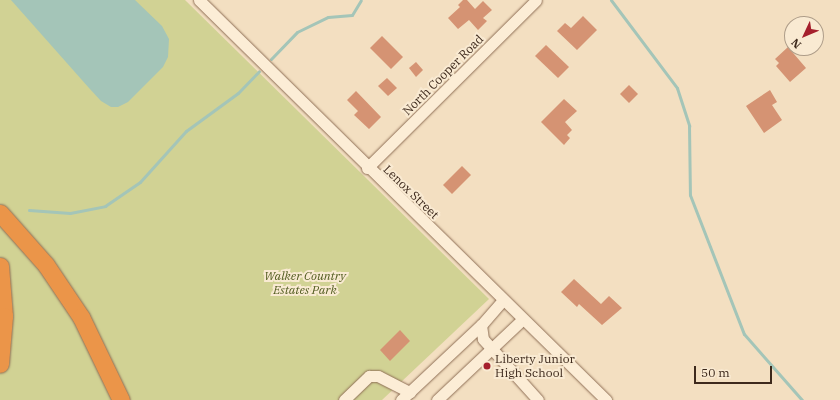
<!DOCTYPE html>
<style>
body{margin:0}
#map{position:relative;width:840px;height:400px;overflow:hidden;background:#f3dfc1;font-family:"IBM Plex Serif",serif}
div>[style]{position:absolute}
.green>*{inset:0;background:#d1d294}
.water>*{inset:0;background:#a4c5b8}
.stream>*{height:3px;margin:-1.5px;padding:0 1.5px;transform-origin:1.5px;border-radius:1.5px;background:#a4c5b8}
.building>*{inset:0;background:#d59373}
.roads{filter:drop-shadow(0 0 1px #8f6f56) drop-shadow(0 0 1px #8f6f56)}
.minor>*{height:11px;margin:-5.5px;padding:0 5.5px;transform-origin:5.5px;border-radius:5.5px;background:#fcedd6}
.highway>*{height:17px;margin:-8.5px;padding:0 8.5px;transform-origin:8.5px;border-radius:8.5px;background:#eb9549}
.dots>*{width:11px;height:11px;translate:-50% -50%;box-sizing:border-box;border:2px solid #f9ead2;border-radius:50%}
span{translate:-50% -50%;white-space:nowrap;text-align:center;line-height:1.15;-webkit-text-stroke:4px #f9ead2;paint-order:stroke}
.street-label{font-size:12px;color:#3d291c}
.park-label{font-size:12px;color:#525c20;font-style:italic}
.poi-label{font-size:12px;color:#3d291c}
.left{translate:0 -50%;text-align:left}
.north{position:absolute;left:784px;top:16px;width:40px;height:40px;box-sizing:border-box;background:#f9ead2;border:1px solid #ae9d89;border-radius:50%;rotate:226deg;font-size:11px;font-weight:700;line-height:16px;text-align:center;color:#3d291c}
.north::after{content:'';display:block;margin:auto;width:14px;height:18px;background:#a51f2c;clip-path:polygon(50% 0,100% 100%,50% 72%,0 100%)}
.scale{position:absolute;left:694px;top:366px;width:78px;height:18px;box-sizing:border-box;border:2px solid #3d291c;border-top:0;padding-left:5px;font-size:12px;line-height:14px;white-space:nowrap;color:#3d291c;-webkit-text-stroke:3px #f9ead2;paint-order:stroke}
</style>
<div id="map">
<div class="green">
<div style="clip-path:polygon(0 0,185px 0,489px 299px,382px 400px,0 400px)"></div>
</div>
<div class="water">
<div style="clip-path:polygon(11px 0,135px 0,162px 26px,169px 39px,168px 57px,163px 67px,128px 102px,118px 107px,111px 107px,101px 101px,89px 88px)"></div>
</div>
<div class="stream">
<div style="left:611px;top:0;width:110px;rotate:53.1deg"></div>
<div style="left:677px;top:88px;width:40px;rotate:72deg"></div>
<div style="left:689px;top:126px;width:69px;rotate:89.2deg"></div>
<div style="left:690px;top:195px;width:149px;rotate:68.8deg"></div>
<div style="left:744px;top:334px;width:88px;rotate:48.7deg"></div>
<div style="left:271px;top:59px;width:37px;rotate:-46deg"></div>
<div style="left:297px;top:32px;width:34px;rotate:-26deg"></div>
<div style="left:328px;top:17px;width:24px;rotate:-5deg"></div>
<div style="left:352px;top:15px;width:17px;rotate:-59deg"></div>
<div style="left:29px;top:210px;width:41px;rotate:4.2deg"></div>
<div style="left:70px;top:213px;width:36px;rotate:-11deg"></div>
<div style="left:105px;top:206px;width:42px;rotate:-34.4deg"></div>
<div style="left:140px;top:182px;width:69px;rotate:-48deg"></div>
<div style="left:186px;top:131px;width:64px;rotate:-36.2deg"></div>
<div style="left:238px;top:93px;width:30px;rotate:-46deg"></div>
</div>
<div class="building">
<div style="clip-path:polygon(463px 0,467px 0,475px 9px,483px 1px,492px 10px,483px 18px,487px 21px,478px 30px,469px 20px,458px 29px,448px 18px,460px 7px,458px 5px)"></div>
<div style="clip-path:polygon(583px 16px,597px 30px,577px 50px,557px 31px,565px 23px,571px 28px)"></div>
<div style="clip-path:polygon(382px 36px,403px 57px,391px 69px,370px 48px)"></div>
<div style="clip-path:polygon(546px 45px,569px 67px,558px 78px,535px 56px)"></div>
<div style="clip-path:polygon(788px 47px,806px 68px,790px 82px,776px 66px,779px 63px,775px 59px)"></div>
<div style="clip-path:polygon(416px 62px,423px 70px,416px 77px,409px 68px)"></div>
<div style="clip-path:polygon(387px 78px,397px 88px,388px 96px,378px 86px)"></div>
<div style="clip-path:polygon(629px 85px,638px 94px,629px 103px,620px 94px)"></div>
<div style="clip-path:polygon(770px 90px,777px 102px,772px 105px,782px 120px,764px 133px,746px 106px)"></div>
<div style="clip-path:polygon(356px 91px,381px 117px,369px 129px,354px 115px,358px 111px,347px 100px)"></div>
<div style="clip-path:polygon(564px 99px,577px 111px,565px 122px,572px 130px,567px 135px,570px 138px,564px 145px,541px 122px)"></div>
<div style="clip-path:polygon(462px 166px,471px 175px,452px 194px,443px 185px)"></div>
<div style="clip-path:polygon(574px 279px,601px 304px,609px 296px,622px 308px,602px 325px,579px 304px,577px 307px,561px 292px)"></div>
<div style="clip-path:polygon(400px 330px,410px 341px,390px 361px,380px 350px)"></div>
</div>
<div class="roads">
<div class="minor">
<div style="left:199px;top:0;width:571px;rotate:44.5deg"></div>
<div style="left:367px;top:168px;width:238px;rotate:-44.8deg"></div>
<div style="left:503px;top:300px;width:33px;rotate:131deg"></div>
<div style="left:481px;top:325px;width:14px;rotate:82deg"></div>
<div style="left:483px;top:339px;width:82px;rotate:48deg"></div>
<div style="left:344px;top:400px;width:35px;rotate:-44deg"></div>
<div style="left:369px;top:376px;width:9px"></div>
<div style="left:378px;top:376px;width:36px;rotate:27deg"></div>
<div style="left:401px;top:400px;width:110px;rotate:-43.2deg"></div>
<div style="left:437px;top:400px;width:118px;rotate:-43.3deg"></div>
</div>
<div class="highway">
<div style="left:0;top:213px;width:69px;rotate:48.5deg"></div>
<div style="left:46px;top:265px;width:63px;rotate:56.1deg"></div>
<div style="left:81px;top:317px;width:92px;rotate:64.3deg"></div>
<div style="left:0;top:266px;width:50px;rotate:85.4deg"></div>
<div style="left:4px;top:316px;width:48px;rotate:94.8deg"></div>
</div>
</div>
<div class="dots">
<div style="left:487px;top:366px;background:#a51f2c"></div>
</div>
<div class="street-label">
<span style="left:443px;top:75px;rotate:-45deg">North Cooper Road</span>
<span style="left:411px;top:192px;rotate:44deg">Lenox Street</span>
</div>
<div class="park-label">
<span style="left:305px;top:283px">Walker Country<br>Estates Park</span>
</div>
<div class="poi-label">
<span class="left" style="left:495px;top:366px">Liberty Junior<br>High School</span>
</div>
<div class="north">N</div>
<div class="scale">50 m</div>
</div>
